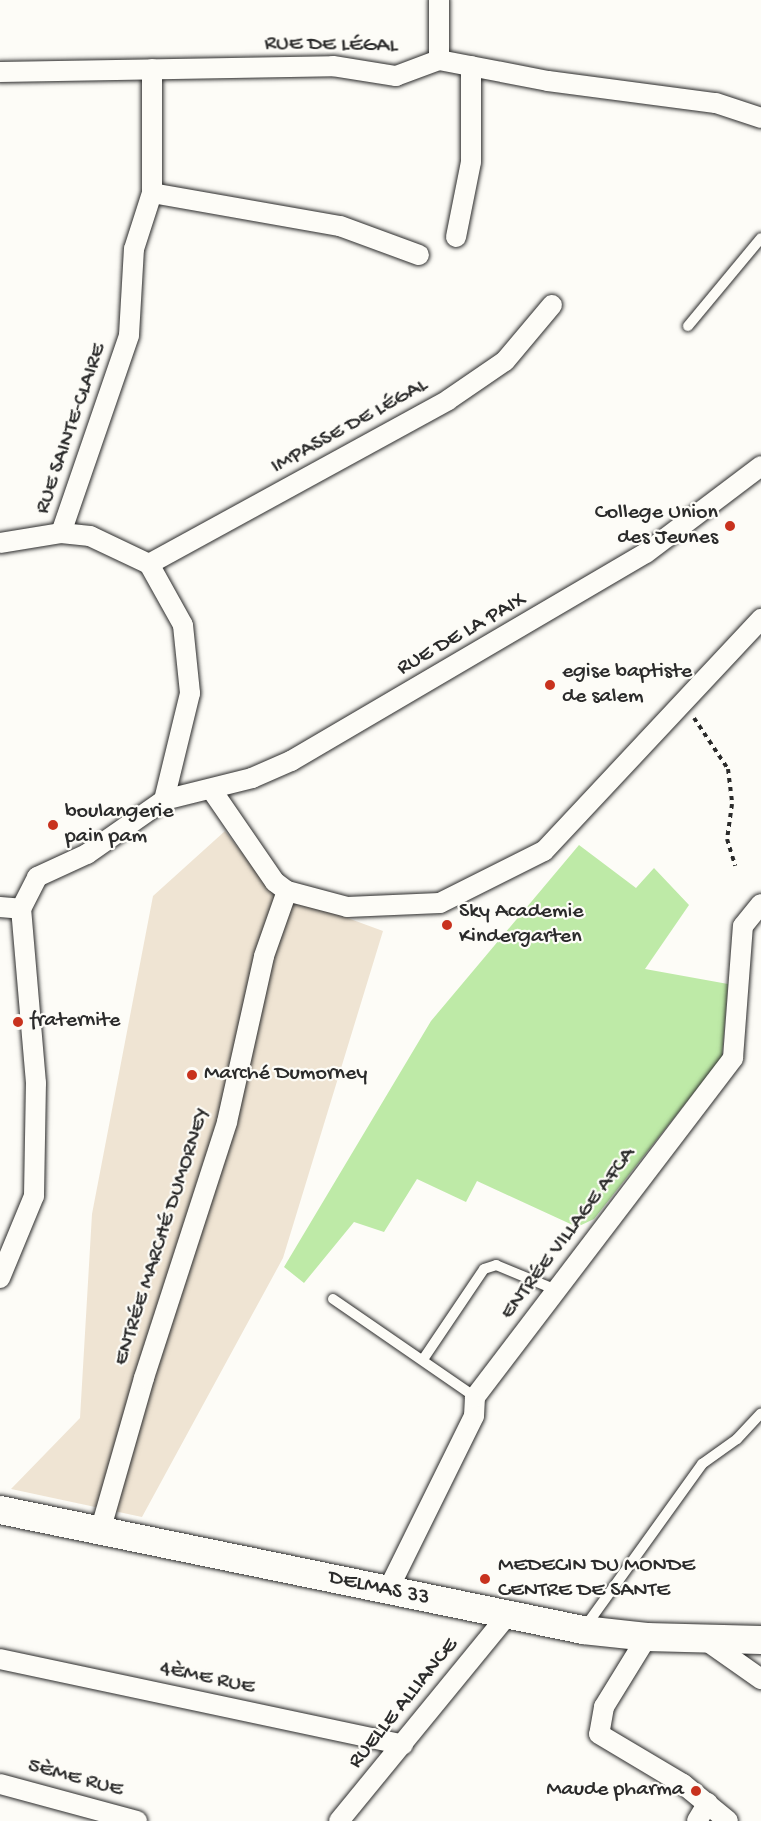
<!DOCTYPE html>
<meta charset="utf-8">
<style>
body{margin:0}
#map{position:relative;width:761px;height:1821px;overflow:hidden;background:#fdfcf7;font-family:"Gochi Hand",sans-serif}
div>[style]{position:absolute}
.built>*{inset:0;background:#efe4d3}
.green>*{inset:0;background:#beeaa7}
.path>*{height:4px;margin-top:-2px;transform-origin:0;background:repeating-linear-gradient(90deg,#2b2b2b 0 4.5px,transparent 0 9px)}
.roads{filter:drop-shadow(0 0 2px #2b2b2b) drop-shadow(0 0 2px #2b2b2b)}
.lane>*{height:10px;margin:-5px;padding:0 5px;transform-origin:5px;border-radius:5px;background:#fdfcf7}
.street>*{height:20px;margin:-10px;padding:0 10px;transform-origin:10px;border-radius:10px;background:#fdfcf7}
.secondary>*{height:28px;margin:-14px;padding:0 14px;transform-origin:14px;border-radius:14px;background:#fdfcf7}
.dots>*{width:16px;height:16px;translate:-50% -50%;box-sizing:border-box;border:3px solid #fdfcf7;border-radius:50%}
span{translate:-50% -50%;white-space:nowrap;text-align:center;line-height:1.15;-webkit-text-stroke:4.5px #fdfcf7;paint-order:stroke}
.street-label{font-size:22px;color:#2b2b2b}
.poi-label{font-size:22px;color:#2b2b2b}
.right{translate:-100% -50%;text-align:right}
.left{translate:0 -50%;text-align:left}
</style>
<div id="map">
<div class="built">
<div style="clip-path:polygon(225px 831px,271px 890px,383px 931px,283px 1258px,142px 1517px,11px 1489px,80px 1418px,92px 1214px,153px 896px)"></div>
</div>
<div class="green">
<div style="clip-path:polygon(579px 845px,636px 888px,654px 868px,689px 905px,645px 969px,728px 984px,722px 1057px,594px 1219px,577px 1227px,477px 1181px,466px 1202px,417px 1179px,384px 1232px,354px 1222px,304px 1283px,284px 1267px,431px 1021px)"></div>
</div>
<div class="path">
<div style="left:694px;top:718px;width:61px;rotate:56.3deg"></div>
<div style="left:728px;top:769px;width:35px;rotate:83deg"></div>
<div style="left:732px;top:804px;width:35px;rotate:98deg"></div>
<div style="left:727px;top:839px;width:28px;rotate:73deg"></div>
</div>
<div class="roads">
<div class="lane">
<div style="left:688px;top:326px;width:114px;rotate:-50.3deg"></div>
<div style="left:333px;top:1299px;width:173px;rotate:34.6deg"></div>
<div style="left:424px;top:1358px;width:107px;rotate:-56deg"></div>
<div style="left:484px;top:1269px;width:13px;rotate:-18deg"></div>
<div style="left:496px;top:1265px;width:65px;rotate:22.6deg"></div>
<div style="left:585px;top:1627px;width:201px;rotate:-54.3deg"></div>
<div style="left:702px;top:1464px;width:43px;rotate:-35.5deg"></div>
<div style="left:737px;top:1439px;width:35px;rotate:-47deg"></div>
</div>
<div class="street">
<div style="left:439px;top:0;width:60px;rotate:90deg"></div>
<div style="left:0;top:72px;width:333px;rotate:-1deg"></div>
<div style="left:333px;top:66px;width:64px;rotate:9deg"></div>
<div style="left:396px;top:76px;width:46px;rotate:-20.4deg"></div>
<div style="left:439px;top:60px;width:111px;rotate:10.9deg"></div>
<div style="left:548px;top:81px;width:169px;rotate:7.5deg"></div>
<div style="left:716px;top:103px;width:47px;rotate:18.4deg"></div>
<div style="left:152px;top:193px;width:191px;rotate:10deg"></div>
<div style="left:340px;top:226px;width:84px;rotate:20.2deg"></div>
<div style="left:456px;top:237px;width:76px;rotate:-78.7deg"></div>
<div style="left:471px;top:162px;width:96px;rotate:-90deg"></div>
<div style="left:0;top:543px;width:62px;rotate:-9.3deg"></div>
<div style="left:149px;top:564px;width:341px;rotate:-28.7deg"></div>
<div style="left:448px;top:400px;width:69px;rotate:-34.4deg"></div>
<div style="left:505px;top:361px;width:73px;rotate:-50deg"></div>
<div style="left:211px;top:789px;width:113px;rotate:55.5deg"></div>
<div style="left:275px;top:882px;width:15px;rotate:37deg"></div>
<div style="left:287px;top:891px;width:62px;rotate:14.9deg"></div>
<div style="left:347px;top:907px;width:93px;rotate:-2.5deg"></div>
<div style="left:440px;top:903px;width:116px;rotate:-26.6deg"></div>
<div style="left:544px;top:851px;width:318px;rotate:-46.9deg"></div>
<div style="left:164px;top:800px;width:91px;rotate:-14deg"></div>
<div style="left:252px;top:778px;width:43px;rotate:-23.6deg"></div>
<div style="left:291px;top:761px;width:411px;rotate:-30.4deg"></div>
<div style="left:646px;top:553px;width:144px;rotate:-37.1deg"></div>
<div style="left:0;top:907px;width:21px;rotate:5deg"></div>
<div style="left:21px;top:909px;width:36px;rotate:-63deg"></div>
<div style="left:37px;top:877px;width:55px;rotate:-24.7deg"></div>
<div style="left:87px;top:854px;width:94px;rotate:-35deg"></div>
<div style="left:164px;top:800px;width:110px;rotate:-76.3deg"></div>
<div style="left:190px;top:693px;width:68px;rotate:-95.9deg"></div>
<div style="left:183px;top:625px;width:70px;rotate:-119.1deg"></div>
<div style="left:149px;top:564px;width:65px;rotate:-154.6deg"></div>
<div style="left:90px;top:536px;width:29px;rotate:-174deg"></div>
<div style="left:61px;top:533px;width:209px;rotate:-71deg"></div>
<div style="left:129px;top:335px;width:86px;rotate:-86.7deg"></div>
<div style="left:134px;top:249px;width:59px;rotate:-72.2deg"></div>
<div style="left:152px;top:193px;width:124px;rotate:-90deg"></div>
<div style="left:0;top:1278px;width:89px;rotate:-67.5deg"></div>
<div style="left:34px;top:1196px;width:113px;rotate:-89deg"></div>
<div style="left:36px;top:1083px;width:175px;rotate:-94.9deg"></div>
<div style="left:101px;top:1528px;width:156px;rotate:-74deg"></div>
<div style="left:144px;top:1378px;width:269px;rotate:-72deg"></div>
<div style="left:227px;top:1122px;width:170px;rotate:-77.4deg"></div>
<div style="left:264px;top:956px;width:69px;rotate:-70.5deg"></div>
<div style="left:388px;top:1590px;width:194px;rotate:-63.7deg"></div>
<div style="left:474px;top:1416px;width:19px;rotate:-87deg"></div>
<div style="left:475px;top:1397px;width:426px;rotate:-52.7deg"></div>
<div style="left:733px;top:1058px;width:132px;rotate:-85.7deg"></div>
<div style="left:743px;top:926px;width:28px;rotate:-51deg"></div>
<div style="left:647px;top:1637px;width:82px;rotate:121.6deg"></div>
<div style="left:604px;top:1707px;width:27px;rotate:100deg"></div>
<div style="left:599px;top:1734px;width:98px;rotate:30.8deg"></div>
<div style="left:683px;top:1784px;width:58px;rotate:39.4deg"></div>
<div style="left:704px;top:1639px;width:70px;rotate:35.1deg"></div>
<div style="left:0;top:1659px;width:412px;rotate:12deg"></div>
<div style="left:0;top:1784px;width:142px;rotate:15.1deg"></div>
<div style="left:339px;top:1821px;width:264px;rotate:-50.7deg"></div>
<div style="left:697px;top:1821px;width:21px;rotate:-59deg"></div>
</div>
<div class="secondary">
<div style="left:0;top:1510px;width:595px;rotate:11.63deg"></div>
<div style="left:583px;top:1630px;width:64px;rotate:6.2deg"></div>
<div style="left:647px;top:1637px;width:114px;rotate:1.5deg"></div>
</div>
</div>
<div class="dots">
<div style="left:730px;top:526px;background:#c8321e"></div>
<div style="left:550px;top:685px;background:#c8321e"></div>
<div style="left:53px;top:825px;background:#c8321e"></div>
<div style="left:447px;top:925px;background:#c8321e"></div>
<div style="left:18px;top:1022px;background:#c8321e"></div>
<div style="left:192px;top:1075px;background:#c8321e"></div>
<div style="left:485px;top:1579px;background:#c8321e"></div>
<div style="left:696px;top:1791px;background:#c8321e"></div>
</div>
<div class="street-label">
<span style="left:331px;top:46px;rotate:1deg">RUE DE LÉGAL</span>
<span style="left:350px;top:427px;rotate:-29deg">IMPASSE DE LÉGAL</span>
<span style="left:72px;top:429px;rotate:-71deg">RUE SAINTE-CLAIRE</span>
<span style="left:462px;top:635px;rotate:-30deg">RUE DE LA PAIX</span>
<span style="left:569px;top:1234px;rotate:-53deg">ENTRÉE VILLAGE AFCA</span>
<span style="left:163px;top:1237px;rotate:-72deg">ENTRÉE MARCHÉ DUMORNEY</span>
<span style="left:379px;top:1589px;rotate:12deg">DELMAS 33</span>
<span style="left:207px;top:1679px;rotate:12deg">4ÈME RUE</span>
<span style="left:404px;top:1704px;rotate:-51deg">RUELLE ALLIANCE</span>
<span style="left:75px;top:1779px;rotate:15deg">5ÈME RUE</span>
</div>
<div class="poi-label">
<span class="right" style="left:718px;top:526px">College Union<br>des Jeunes</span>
<span class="left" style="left:562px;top:685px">egise baptiste<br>de salem</span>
<span class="left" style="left:65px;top:825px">boulangerie<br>pain pam</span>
<span class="left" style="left:459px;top:925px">Sky Academie<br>Kindergarten</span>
<span class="left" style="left:30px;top:1022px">fraternite</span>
<span class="left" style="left:204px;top:1075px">Marché Dumorney</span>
<span class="left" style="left:498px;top:1579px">MEDECIN DU MONDE<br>CENTRE DE SANTE</span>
<span class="right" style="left:684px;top:1791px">Maude pharma</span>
</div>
</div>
